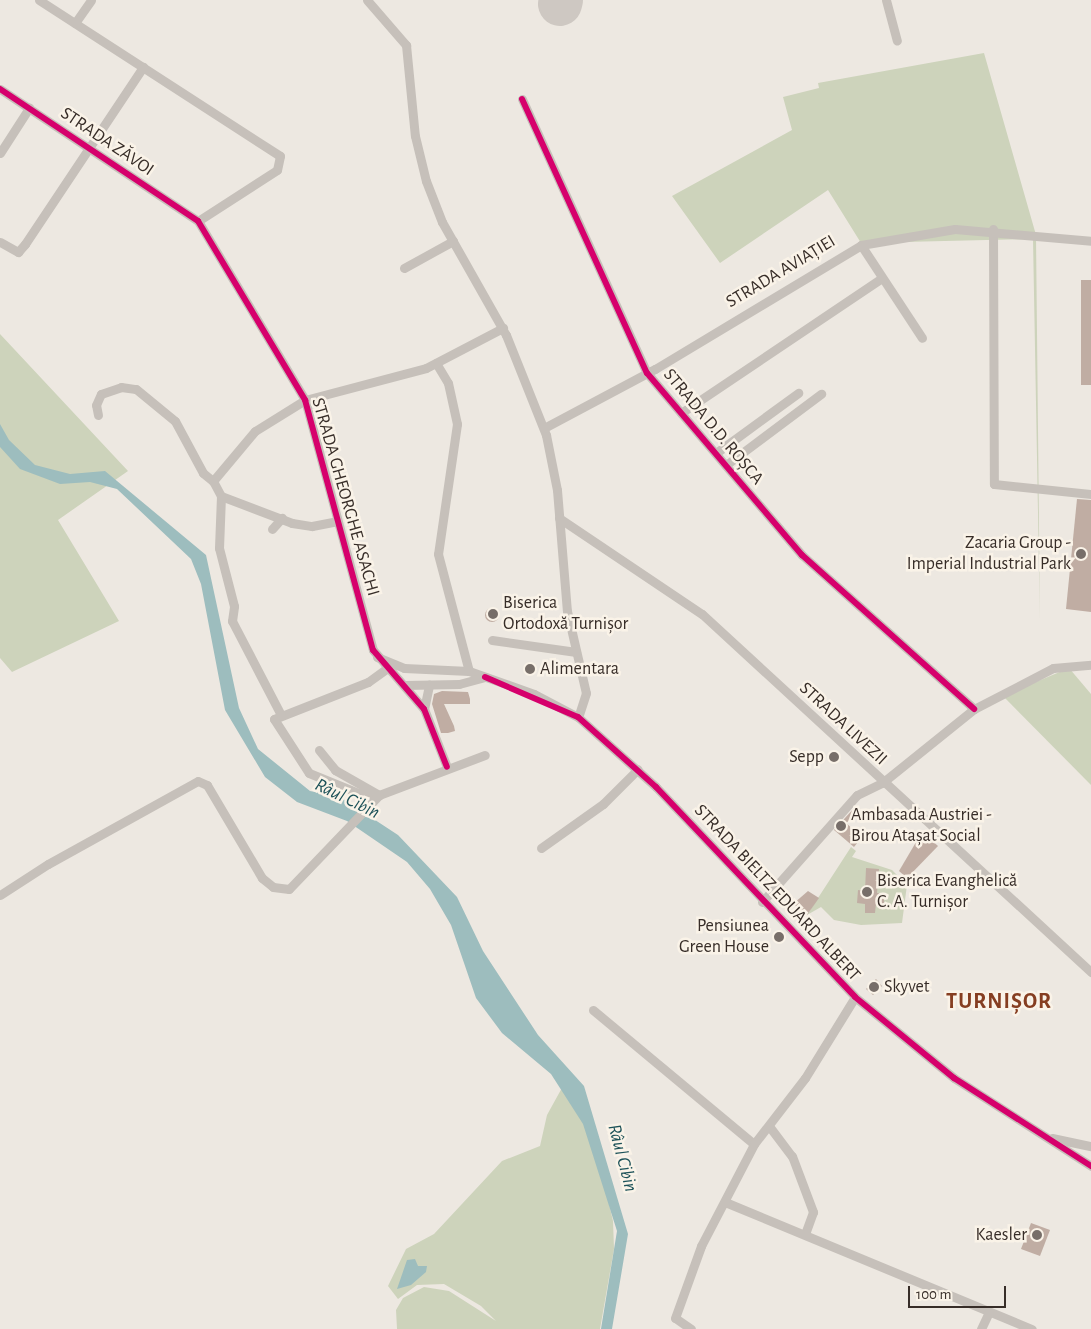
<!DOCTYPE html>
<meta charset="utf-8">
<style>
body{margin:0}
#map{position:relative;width:1091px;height:1329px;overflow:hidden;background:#ede8e1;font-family:"Alegreya Sans",sans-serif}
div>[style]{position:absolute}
.green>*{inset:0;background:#cdd3bb}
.water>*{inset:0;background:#9dbdbe}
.runway>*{height:44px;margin:-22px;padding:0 22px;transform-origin:22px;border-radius:22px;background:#cec8c2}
.building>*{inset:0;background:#c0ada3}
.round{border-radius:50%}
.minor>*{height:9px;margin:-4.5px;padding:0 4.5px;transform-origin:4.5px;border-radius:4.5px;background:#c6c0ba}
.cycleway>*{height:6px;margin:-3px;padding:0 3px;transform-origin:3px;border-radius:3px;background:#d6006c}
.dots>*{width:14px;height:14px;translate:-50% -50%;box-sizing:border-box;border:2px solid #faf3e8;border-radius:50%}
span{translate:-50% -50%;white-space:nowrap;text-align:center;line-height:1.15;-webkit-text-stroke:5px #faf3e8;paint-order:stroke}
.street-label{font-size:18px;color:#372d28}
.poi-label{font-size:18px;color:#372d28}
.right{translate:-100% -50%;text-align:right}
.left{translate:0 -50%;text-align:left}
.water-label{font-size:19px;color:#1d5259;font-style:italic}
.district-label{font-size:22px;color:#863e21;font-weight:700;letter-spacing:1px}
.scale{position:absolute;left:908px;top:1286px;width:98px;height:22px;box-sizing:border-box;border:2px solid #372d28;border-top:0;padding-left:6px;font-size:15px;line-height:18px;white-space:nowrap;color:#372d28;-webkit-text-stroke:4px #faf3e8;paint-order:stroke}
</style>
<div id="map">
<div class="green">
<div style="clip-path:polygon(984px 53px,1036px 235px,1040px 622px,1033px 239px,861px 243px,828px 190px,720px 263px,672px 196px,792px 130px,783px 97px,819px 88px,818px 83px)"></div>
<div style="clip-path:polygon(0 334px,128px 471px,58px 520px,119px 621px,12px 672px,0 658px)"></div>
<div style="clip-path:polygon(1069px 668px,1091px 694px,1091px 785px,1003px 696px)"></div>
<div style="clip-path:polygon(851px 847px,856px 851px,852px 857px,892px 870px,907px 885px,902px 923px,861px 925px,834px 920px,821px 907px,807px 915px)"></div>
<div style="clip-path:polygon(563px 1086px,592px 1131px,613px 1221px,614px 1249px,600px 1329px,397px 1329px,396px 1310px,403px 1298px,424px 1287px,449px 1291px,496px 1321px,481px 1306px,444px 1284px,417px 1285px,398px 1299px,388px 1286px,406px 1249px,434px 1234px,502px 1161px,540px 1146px,547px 1115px)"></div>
</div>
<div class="water">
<div style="clip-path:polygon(0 424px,9px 440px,35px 465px,70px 474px,105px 471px,206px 555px,239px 708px,258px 749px,310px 791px,340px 797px,398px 835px,457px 897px,483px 951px,538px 1035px,584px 1086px,628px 1234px,612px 1329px,601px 1329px,617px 1231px,583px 1124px,551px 1074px,502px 1033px,476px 998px,451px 925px,430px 889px,407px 862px,347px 821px,297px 802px,265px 777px,225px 710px,201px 584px,191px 559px,117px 489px,90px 482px,60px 484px,20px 469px,0 447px)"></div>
<div style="clip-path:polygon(415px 1259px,418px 1266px,427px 1266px,426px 1272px,411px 1285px,397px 1289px,407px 1260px)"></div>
</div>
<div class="runway">
<div style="left:560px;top:4px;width:4px;rotate:-76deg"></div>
</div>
<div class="building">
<div style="clip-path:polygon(1081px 280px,1091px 280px,1091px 385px,1081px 385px)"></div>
<div style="clip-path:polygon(1077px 499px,1091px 500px,1091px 612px,1066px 609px)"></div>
<div class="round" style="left:485px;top:608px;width:14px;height:14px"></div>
<div style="clip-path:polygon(442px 691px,468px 692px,470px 699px,470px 704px,444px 704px,454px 726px,455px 731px,448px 733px,441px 733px,432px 704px,434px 694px)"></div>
<div style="clip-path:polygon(856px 806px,861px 811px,846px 823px,862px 837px,854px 847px,834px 830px)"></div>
<div style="clip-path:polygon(922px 832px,938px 846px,907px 878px,899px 871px)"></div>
<div style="clip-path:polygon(866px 868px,879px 869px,877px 893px,884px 893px,884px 905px,876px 904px,875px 913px,865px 913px,865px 904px,857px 903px,858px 890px,865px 891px)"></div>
<div style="clip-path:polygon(808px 891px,819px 898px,807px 915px,793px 904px)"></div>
<div style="clip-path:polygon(876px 979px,882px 986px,873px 995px,866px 989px)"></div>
<div style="clip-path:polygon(1031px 1223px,1050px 1230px,1040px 1256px,1021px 1249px)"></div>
</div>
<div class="minor">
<div style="left:39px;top:0;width:287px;rotate:32.9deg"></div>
<div style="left:280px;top:156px;width:14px;rotate:102deg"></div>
<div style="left:277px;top:170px;width:94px;rotate:147.2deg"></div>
<div style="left:367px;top:0;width:60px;rotate:49.1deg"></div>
<div style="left:406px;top:45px;width:91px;rotate:84.4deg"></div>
<div style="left:415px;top:136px;width:46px;rotate:76.3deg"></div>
<div style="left:426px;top:181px;width:44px;rotate:68.7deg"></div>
<div style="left:442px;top:222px;width:130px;rotate:60.5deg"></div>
<div style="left:506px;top:335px;width:108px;rotate:68.2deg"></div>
<div style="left:546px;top:435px;width:56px;rotate:78.7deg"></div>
<div style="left:557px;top:490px;width:121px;rotate:85.3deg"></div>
<div style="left:567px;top:611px;width:84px;rotate:77deg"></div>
<div style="left:586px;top:693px;width:25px;rotate:108deg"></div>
<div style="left:886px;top:0;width:42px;rotate:75deg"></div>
<div style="left:75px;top:23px;width:28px;rotate:-55deg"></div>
<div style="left:0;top:89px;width:238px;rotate:33.7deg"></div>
<div style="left:198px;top:221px;width:209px;rotate:59.1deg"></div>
<div style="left:305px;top:400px;width:259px;rotate:74.8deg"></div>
<div style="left:373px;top:650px;width:78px;rotate:49.2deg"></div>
<div style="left:424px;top:709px;width:62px;rotate:68.4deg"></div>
<div style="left:522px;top:99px;width:301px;rotate:65.5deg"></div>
<div style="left:647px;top:373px;width:239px;rotate:49.6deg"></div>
<div style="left:802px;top:555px;width:231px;rotate:41.8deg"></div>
<div style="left:0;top:153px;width:54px;rotate:-57.2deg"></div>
<div style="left:993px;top:229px;width:255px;rotate:89.8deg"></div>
<div style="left:994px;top:484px;width:98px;rotate:5.9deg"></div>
<div style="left:0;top:242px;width:21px;rotate:29deg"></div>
<div style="left:18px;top:252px;width:11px;rotate:-49deg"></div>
<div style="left:25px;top:244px;width:213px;rotate:-56.3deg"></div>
<div style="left:861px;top:245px;width:111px;rotate:56.7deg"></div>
<div style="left:404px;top:268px;width:56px;rotate:-28.9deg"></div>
<div style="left:436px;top:363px;width:23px;rotate:59deg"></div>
<div style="left:448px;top:383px;width:42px;rotate:77.6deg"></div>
<div style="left:457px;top:424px;width:131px;rotate:98.3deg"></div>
<div style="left:438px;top:554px;width:121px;rotate:75.2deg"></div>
<div style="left:681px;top:413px;width:242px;rotate:-33.9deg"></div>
<div style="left:98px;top:415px;width:10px;rotate:-101deg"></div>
<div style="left:96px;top:405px;width:12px;rotate:-66deg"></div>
<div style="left:101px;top:394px;width:21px;rotate:-19deg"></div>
<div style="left:121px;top:387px;width:15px;rotate:8deg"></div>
<div style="left:136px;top:389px;width:50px;rotate:39.4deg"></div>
<div style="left:175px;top:421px;width:59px;rotate:61.7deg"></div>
<div style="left:203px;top:473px;width:13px;rotate:39deg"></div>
<div style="left:544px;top:428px;width:126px;rotate:-28deg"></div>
<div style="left:655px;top:369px;width:240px;rotate:-31deg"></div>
<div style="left:861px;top:245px;width:95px;rotate:-9.7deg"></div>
<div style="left:955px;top:229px;width:137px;rotate:5deg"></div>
<div style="left:716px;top:453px;width:102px;rotate:-36.2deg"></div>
<div style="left:726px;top:465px;width:119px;rotate:-36.8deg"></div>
<div style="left:221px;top:496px;width:76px;rotate:20.8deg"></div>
<div style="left:292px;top:523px;width:20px;rotate:9deg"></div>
<div style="left:312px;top:526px;width:25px;rotate:-11deg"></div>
<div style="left:559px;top:518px;width:172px;rotate:33.9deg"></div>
<div style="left:702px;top:614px;width:529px;rotate:42.62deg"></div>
<div style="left:272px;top:529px;width:15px;rotate:-48deg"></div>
<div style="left:492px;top:640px;width:85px;rotate:8.1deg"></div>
<div style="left:377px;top:657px;width:29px;rotate:22deg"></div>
<div style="left:404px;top:668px;width:65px;rotate:2.6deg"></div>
<div style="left:469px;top:671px;width:69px;rotate:19.5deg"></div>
<div style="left:534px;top:694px;width:50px;rotate:27.6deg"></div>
<div style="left:578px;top:717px;width:105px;rotate:41.9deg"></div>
<div style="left:656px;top:787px;width:289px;rotate:46.5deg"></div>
<div style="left:855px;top:997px;width:128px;rotate:39.3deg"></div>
<div style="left:954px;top:1078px;width:163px;rotate:32.7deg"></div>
<div style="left:386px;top:669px;width:22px;rotate:144deg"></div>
<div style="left:368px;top:682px;width:101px;rotate:158.5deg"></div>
<div style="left:274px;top:719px;width:64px;rotate:57.1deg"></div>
<div style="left:309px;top:773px;width:53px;rotate:22.2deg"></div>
<div style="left:358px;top:793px;width:21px;rotate:5deg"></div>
<div style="left:379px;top:795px;width:113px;rotate:-20.7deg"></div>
<div style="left:405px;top:685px;width:54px;rotate:-1.1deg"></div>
<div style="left:459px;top:684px;width:27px;rotate:-15deg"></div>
<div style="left:424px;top:709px;width:25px;rotate:-78deg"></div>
<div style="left:281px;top:715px;width:106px;rotate:-117.5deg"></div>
<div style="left:232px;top:621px;width:15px;rotate:-82deg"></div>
<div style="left:234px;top:606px;width:60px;rotate:-104.5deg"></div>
<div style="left:219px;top:548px;width:52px;rotate:-87.8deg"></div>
<div style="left:221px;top:496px;width:17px;rotate:-118deg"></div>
<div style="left:213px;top:481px;width:65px;rotate:-50deg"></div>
<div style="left:255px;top:431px;width:59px;rotate:-31.8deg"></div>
<div style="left:305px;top:400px;width:125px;rotate:-14.8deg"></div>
<div style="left:426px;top:368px;width:87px;rotate:-27.5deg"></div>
<div style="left:319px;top:750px;width:26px;rotate:51deg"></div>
<div style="left:335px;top:770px;width:51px;rotate:29.6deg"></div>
<div style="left:541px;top:848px;width:76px;rotate:-35.4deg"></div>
<div style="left:603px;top:804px;width:49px;rotate:-45deg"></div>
<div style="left:0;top:895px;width:57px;rotate:-32.9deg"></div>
<div style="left:48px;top:864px;width:171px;rotate:-29deg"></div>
<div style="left:198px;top:781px;width:10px;rotate:24deg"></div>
<div style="left:207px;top:785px;width:108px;rotate:59.4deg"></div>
<div style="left:262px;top:878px;width:14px;rotate:39deg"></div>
<div style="left:273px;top:887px;width:16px;rotate:7deg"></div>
<div style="left:289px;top:889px;width:130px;rotate:-46.2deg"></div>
<div style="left:762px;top:902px;width:143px;rotate:-48.4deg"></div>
<div style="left:857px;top:795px;width:28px;rotate:-26deg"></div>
<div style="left:882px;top:783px;width:118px;rotate:-38.8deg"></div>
<div style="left:974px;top:709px;width:89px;rotate:-27.4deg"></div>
<div style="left:1053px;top:668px;width:38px;rotate:-5deg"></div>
<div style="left:593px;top:1010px;width:209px;rotate:39.8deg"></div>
<div style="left:769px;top:1126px;width:38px;rotate:53deg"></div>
<div style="left:792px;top:1156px;width:60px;rotate:69.4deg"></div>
<div style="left:813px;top:1212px;width:23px;rotate:110deg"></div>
<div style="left:1052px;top:1138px;width:40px;rotate:12deg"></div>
<div style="left:725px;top:1202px;width:332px;rotate:22.5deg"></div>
<div style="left:691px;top:1329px;width:19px;rotate:-145deg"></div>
<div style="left:675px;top:1318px;width:77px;rotate:-70.1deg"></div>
<div style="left:701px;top:1246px;width:115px;rotate:-62.5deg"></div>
<div style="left:754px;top:1144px;width:83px;rotate:-52.3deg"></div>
<div style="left:805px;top:1078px;width:95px;rotate:-58.3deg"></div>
<div style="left:981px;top:1329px;width:19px;rotate:-65deg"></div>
</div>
<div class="cycleway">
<div style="left:0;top:89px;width:238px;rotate:33.7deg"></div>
<div style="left:198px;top:221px;width:209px;rotate:59.1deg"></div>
<div style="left:305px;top:400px;width:259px;rotate:74.8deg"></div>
<div style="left:373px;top:650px;width:78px;rotate:49.2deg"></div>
<div style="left:424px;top:709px;width:62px;rotate:68.4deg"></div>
<div style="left:522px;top:99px;width:301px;rotate:65.5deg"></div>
<div style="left:647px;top:373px;width:239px;rotate:49.6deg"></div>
<div style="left:802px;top:555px;width:231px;rotate:41.8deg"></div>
<div style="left:485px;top:677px;width:101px;rotate:23.3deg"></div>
<div style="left:578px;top:717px;width:105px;rotate:41.9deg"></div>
<div style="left:656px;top:787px;width:289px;rotate:46.5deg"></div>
<div style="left:855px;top:997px;width:128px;rotate:39.3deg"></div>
<div style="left:954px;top:1078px;width:163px;rotate:32.7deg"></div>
</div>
<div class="dots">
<div style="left:1081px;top:554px;background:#776e69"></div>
<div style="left:493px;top:614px;background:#776e69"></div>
<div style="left:530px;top:669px;background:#776e69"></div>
<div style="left:834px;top:757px;background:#776e69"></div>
<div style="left:841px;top:826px;background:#776e69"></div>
<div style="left:867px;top:892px;background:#776e69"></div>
<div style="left:779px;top:937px;background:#776e69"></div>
<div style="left:874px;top:987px;background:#776e69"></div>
<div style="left:1037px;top:1235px;background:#776e69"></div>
</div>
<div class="street-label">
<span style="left:107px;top:142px;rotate:34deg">STRADA ZĂVOI</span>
<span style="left:781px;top:272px;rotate:-31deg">STRADA AVIAȚIEI</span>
<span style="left:713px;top:427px;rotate:50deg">STRADA D.D. ROȘCA</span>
<span style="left:345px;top:497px;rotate:74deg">STRADA GHEORGHE ASACHI</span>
<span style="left:843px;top:724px;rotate:43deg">STRADA LIVEZII</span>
<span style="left:777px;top:893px;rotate:47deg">STRADA BIELTZ EDUARD ALBERT</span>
</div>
<div class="poi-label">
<span class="right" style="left:1071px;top:554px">Zacaria Group -<br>Imperial Industrial Park</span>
<span class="left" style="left:503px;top:614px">Biserica<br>Ortodoxă Turnișor</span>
<span class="left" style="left:540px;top:669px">Alimentara</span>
<span class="right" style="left:824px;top:757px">Sepp</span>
<span class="left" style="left:851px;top:826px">Ambasada Austriei -<br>Birou Atașat Social</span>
<span class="left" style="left:877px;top:892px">Biserica Evanghelică<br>C. A. Turnișor</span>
<span class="right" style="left:769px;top:937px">Pensiunea<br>Green House</span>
<span class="left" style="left:884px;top:987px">Skyvet</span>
<span class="right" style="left:1027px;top:1235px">Kaesler</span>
</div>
<div class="water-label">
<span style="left:347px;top:799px;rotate:26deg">Râul Cibin</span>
<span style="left:622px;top:1158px;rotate:75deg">Râul Cibin</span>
</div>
<div class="district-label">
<span style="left:999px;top:1002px">TURNIȘOR</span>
</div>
<div class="scale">100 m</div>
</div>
